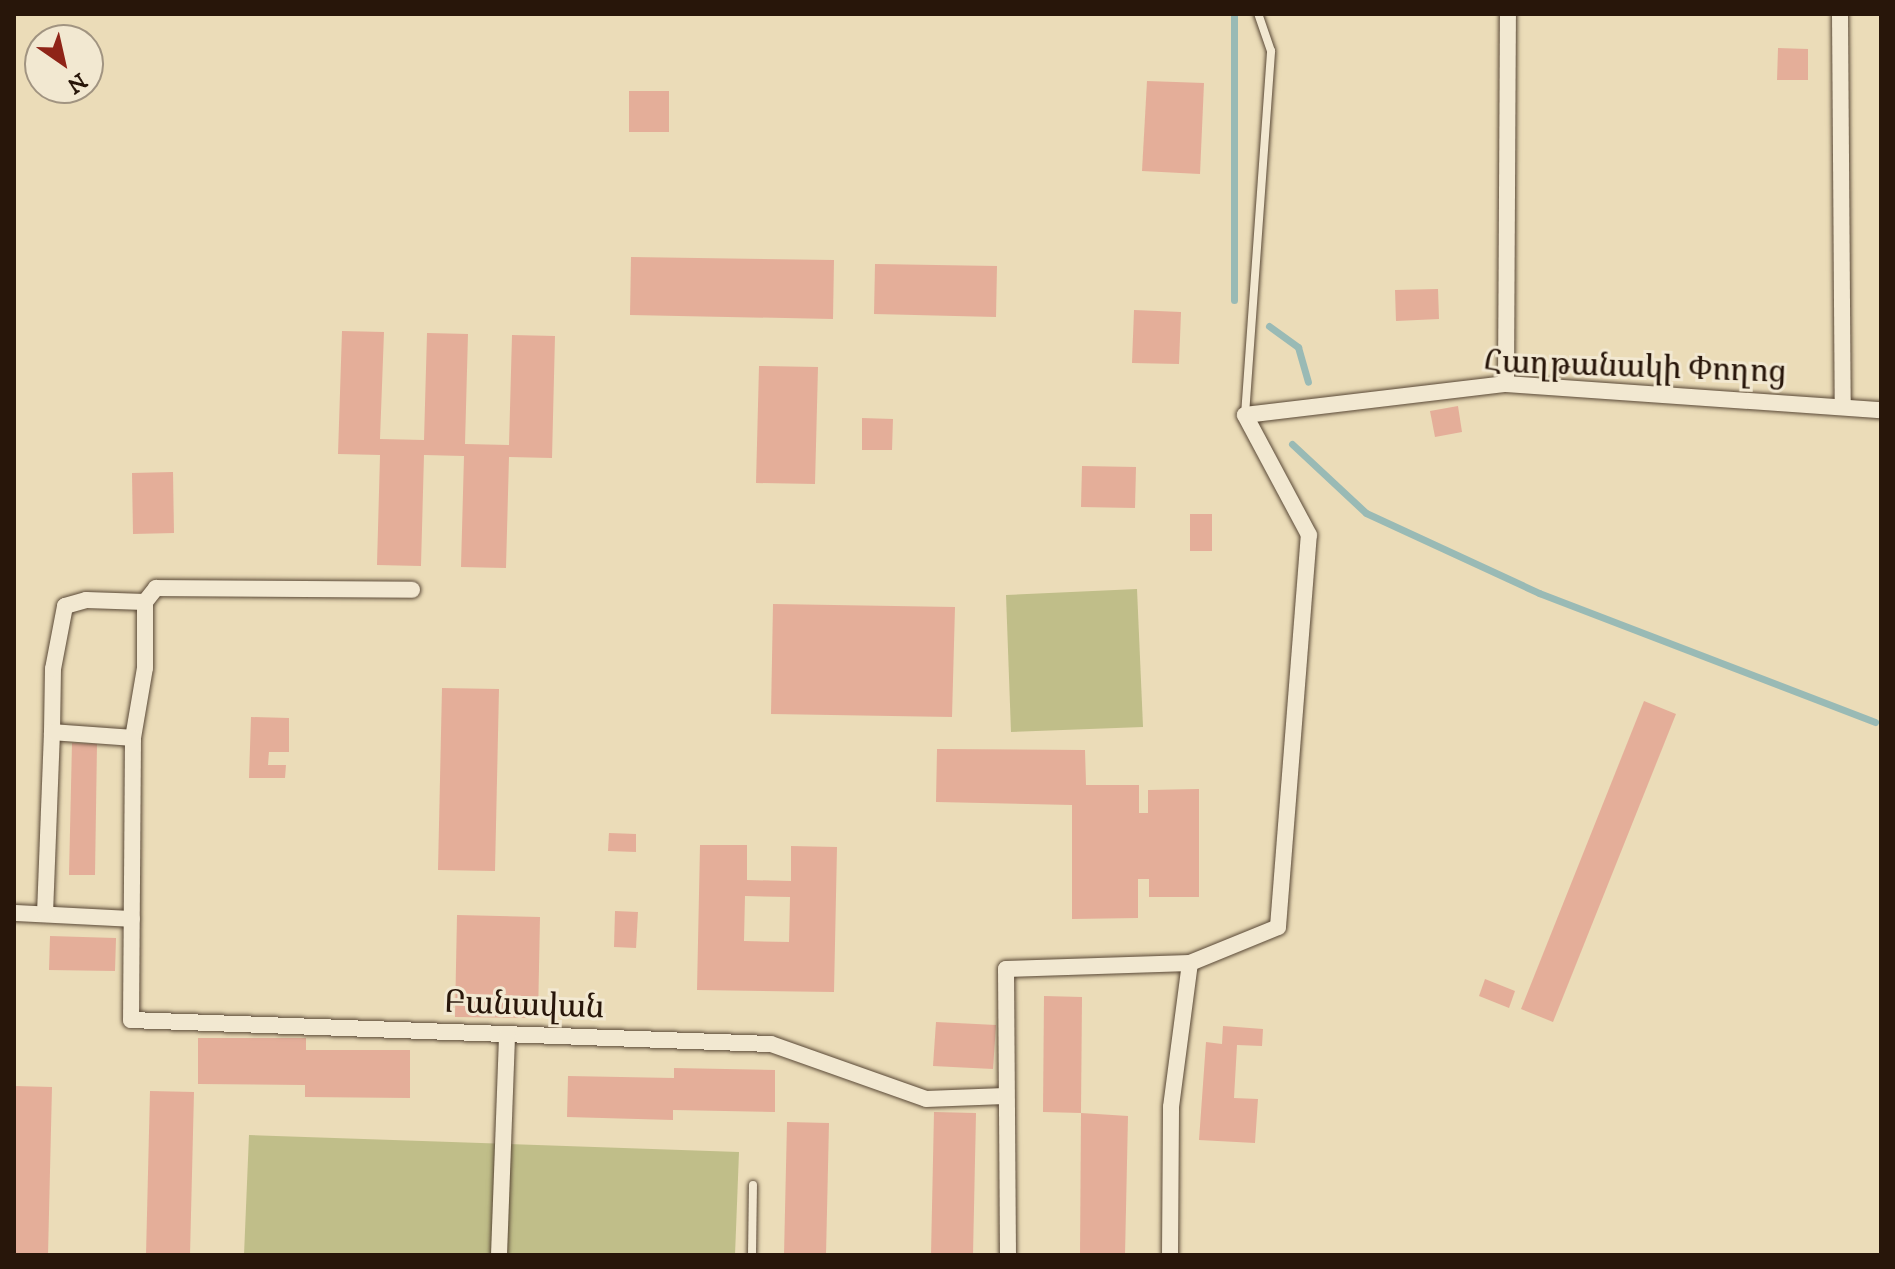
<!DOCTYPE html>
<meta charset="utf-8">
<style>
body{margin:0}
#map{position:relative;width:1895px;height:1269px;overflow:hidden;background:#ebdcb8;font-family:"IM FELL DW Pica","Noto Serif Armenian",serif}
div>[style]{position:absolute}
.green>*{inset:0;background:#c0be89}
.stream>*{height:7px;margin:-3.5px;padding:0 3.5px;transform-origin:3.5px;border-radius:3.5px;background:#99bab5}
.building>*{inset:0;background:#e4ae99}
.roads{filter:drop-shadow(0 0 2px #594836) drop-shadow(0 0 2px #594836)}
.service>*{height:8px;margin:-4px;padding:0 4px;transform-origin:4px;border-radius:4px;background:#f2e8d1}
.minor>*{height:16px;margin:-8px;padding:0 8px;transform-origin:8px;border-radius:8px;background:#f2e8d1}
span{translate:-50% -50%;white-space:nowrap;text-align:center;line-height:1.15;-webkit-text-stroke:6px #f2e8d1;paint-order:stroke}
.street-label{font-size:32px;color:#28160a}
.frame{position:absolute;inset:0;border:16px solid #28160a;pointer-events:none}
.north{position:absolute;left:24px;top:24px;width:80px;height:80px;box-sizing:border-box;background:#f2e8d1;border:2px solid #a19481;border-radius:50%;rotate:146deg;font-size:22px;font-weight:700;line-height:32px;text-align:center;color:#28160a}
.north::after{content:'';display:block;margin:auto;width:28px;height:36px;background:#8f2418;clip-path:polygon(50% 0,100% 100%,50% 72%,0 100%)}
</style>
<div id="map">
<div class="green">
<div style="clip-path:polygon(1137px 589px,1143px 727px,1011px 732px,1006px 595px)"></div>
<div style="clip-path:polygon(249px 1135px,739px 1152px,735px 1255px,244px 1255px)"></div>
</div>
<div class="stream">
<div style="left:1234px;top:300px;width:286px;rotate:-90deg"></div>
<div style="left:1269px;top:326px;width:36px;rotate:36deg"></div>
<div style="left:1298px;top:347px;width:36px;rotate:74deg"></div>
<div style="left:1292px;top:444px;width:101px;rotate:43deg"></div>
<div style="left:1366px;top:513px;width:191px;rotate:24.8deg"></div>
<div style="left:1539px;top:593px;width:360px;rotate:21deg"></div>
</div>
<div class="building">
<div style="clip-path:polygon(1778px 48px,1808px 49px,1808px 80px,1777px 80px)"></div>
<div style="clip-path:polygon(1147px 81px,1204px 83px,1200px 174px,1142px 171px)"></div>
<div style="clip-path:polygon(629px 91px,669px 91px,669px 132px,629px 132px)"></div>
<div style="clip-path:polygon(631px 257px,834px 260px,833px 319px,630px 315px)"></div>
<div style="clip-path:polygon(875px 264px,997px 266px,996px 317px,874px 314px)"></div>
<div style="clip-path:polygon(1438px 289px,1439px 319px,1396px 321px,1395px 290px)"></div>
<div style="clip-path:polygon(1134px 310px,1181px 312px,1179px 364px,1132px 363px)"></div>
<div style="clip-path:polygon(342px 331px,384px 332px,380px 439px,424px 440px,427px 333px,468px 334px,465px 444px,509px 445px,512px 335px,555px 336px,552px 458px,509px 457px,506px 568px,461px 567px,464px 456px,424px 455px,421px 566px,377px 565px,380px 455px,338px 454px)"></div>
<div style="clip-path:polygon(759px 366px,818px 367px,815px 484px,756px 483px)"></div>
<div style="clip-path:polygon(1458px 406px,1462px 432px,1435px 437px,1430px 411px)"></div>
<div style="clip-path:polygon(862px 418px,893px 419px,892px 450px,862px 450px)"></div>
<div style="clip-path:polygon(1082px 466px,1136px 467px,1135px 508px,1081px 507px)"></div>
<div style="clip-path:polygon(173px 472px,174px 533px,133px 534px,132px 473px)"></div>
<div style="clip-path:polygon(1190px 514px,1212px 514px,1212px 551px,1190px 551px)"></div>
<div style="clip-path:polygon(773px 604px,955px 607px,952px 717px,771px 714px)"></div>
<div style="clip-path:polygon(442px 688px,499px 689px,495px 871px,438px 870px)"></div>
<div style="clip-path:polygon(1644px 701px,1676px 714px,1553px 1022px,1521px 1009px)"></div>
<div style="clip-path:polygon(251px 717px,289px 718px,289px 752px,269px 752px,268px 765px,286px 765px,285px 778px,249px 778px)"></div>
<div style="clip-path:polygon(72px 743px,97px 744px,95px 875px,69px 875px)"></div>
<div style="clip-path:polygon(937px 749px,1085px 750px,1086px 785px,1139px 785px,1139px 813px,1148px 813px,1148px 790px,1199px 789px,1199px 897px,1149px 897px,1149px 879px,1138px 879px,1138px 918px,1072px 919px,1072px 805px,936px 802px)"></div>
<div style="clip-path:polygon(609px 833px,636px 834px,636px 852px,608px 851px)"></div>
<div style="clip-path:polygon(evenodd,700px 845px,747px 845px,747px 880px,791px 881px,791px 846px,837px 847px,834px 992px,697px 990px,700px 845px,745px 896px,790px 897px,789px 942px,744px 941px,745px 896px)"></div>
<div style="clip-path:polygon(615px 911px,638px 912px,636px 948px,614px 947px)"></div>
<div style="clip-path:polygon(457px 915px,540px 917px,538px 1018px,455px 1017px)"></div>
<div style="clip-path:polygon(50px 936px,116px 938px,115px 971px,49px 970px)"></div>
<div style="clip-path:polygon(1485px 979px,1515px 991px,1509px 1008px,1479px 996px)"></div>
<div style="clip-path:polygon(1044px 996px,1082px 997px,1081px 1113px,1043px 1112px)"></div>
<div style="clip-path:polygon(936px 1022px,996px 1025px,993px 1069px,933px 1066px)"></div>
<div style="clip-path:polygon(1223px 1026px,1263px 1029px,1262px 1046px,1237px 1045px,1234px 1098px,1258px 1099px,1255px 1143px,1199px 1140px,1206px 1042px,1222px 1044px)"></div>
<div style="clip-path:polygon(198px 1038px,306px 1038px,306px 1050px,410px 1050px,410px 1098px,305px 1097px,305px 1085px,198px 1084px)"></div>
<div style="clip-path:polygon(674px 1068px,775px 1070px,775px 1112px,673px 1110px,673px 1120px,567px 1117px,568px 1076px,674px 1078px)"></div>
<div style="clip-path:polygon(14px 1086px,52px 1087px,48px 1255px,14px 1255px)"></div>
<div style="clip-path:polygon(150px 1091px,194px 1092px,190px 1255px,146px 1255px)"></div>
<div style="clip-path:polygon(934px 1112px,976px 1113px,973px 1255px,931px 1255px)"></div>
<div style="clip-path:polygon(1081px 1113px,1128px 1116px,1125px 1255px,1080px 1255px)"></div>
<div style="clip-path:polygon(787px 1122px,829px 1123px,826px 1255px,784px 1255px)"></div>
</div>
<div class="roads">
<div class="service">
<div style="left:1245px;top:415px;width:365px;rotate:-85.9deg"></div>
<div style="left:1271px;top:51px;width:39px;rotate:-109deg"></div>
<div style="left:752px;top:1255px;width:70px;rotate:-89.2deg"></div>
</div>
<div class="minor">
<div style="left:1840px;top:14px;width:393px;rotate:89.6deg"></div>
<div style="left:1506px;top:384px;width:370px;rotate:-89.7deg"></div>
<div style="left:52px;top:732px;width:63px;rotate:-89.1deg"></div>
<div style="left:53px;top:669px;width:64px;rotate:-79.2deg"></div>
<div style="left:65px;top:606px;width:22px;rotate:-16deg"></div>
<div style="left:86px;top:600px;width:59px;rotate:1.9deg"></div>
<div style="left:133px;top:738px;width:71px;rotate:-80.3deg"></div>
<div style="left:145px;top:668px;width:66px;rotate:-90deg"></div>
<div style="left:145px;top:602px;width:18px;rotate:-52deg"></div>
<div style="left:156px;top:588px;width:256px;rotate:0.4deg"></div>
<div style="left:14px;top:913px;width:118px;rotate:2.9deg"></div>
<div style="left:45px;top:914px;width:182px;rotate:-87.8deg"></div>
<div style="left:52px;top:732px;width:81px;rotate:4.2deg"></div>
<div style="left:133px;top:738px;width:282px;rotate:90.4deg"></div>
<div style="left:131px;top:1020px;width:640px;rotate:2.15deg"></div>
<div style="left:771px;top:1044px;width:164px;rotate:19.5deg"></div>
<div style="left:926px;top:1099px;width:79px;rotate:-2.2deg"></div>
<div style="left:499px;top:1255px;width:221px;rotate:-87.9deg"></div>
<div style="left:1008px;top:1255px;width:286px;rotate:-90.4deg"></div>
<div style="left:1006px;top:969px;width:184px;rotate:-1.9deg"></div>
<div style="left:1190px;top:963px;width:95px;rotate:-22.2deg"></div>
<div style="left:1278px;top:927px;width:393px;rotate:-85.5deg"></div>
<div style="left:1309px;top:535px;width:136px;rotate:-118.1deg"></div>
<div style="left:1245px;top:415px;width:263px;rotate:-6.8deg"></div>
<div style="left:1506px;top:384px;width:376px;rotate:4deg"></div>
<div style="left:1170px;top:1255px;width:148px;rotate:-89.6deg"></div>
<div style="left:1171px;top:1107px;width:145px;rotate:-82.5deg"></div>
</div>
</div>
<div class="street-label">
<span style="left:1635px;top:368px;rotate:2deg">Հաղթանակի Փողոց</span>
<span style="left:524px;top:1006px;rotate:2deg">Բանավան</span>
</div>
<div class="frame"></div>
<div class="north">N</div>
</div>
